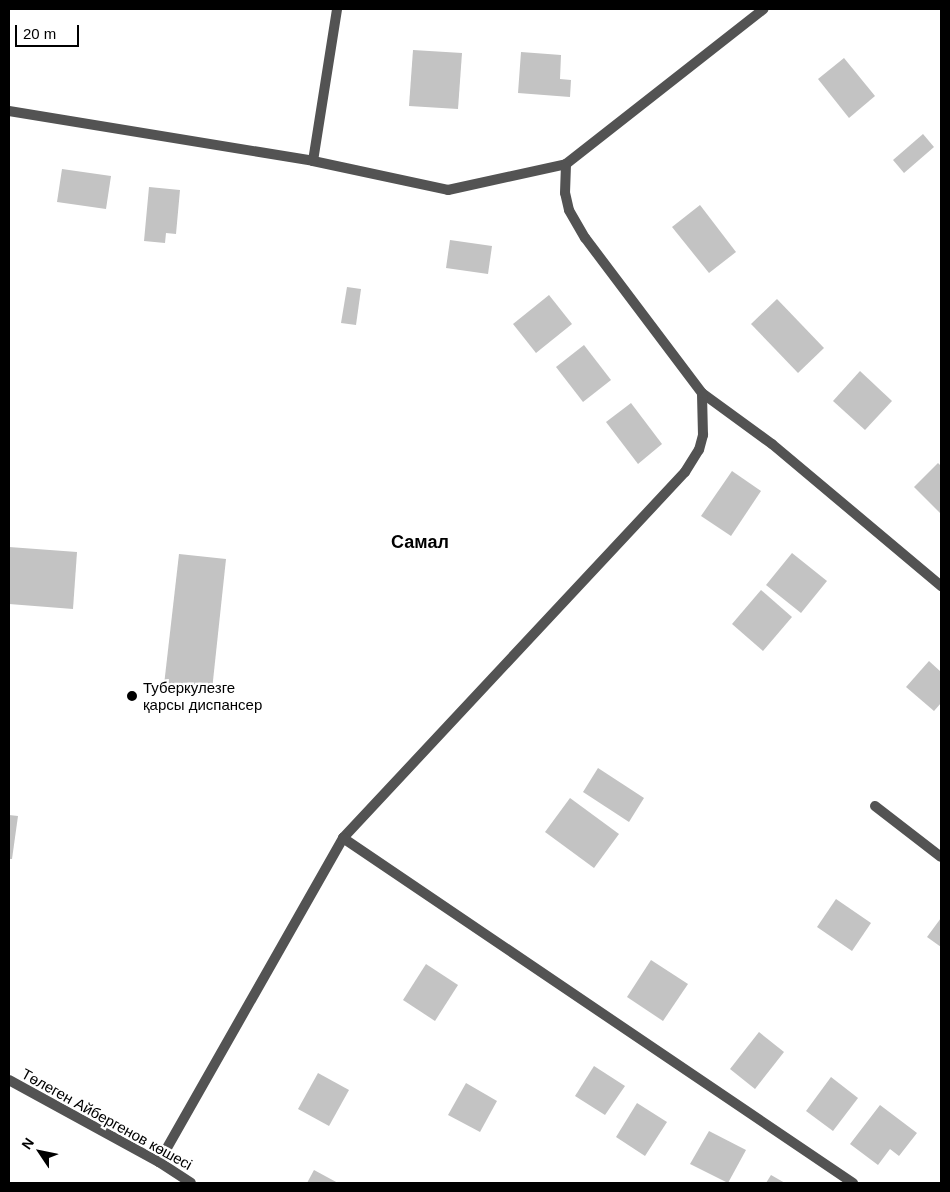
<!DOCTYPE html>
<meta charset="utf-8">
<style>
body{margin:0}
#map{position:relative;width:950px;height:1192px;overflow:hidden;background:#fff;font-family:Helvetica,sans-serif}
div>[style]{position:absolute}
.building>*{inset:0;background:#c3c3c3}
.service>*{height:10px;margin:-5px;padding:0 5px;transform-origin:5px;border-radius:5px;background:#535353}
.minor>*{height:10px;margin:-5px;padding:0 5px;transform-origin:5px;border-radius:5px;background:#535353}
.dots>*{width:14px;height:14px;translate:-50% -50%;box-sizing:border-box;border:2px solid #fff;border-radius:50%}
span{translate:-50% -50%;white-space:nowrap;text-align:center;line-height:1.15;-webkit-text-stroke:4.5px #fff;paint-order:stroke}
.poi-label{font-size:15px;color:#000}
.left{translate:0 -50%;text-align:left}
.street-label{font-size:15px;color:#000}
.quarter-label{font-size:18px;color:#000;font-weight:700}
.frame{position:absolute;inset:0;border:10px solid #000;pointer-events:none}
.north{position:absolute;left:15px;top:1127px;width:50px;height:50px;-webkit-text-stroke:4px #fff;paint-order:stroke;rotate:304deg;font-size:14px;font-weight:700;line-height:20px;text-align:center;color:#000}
.north::after{content:'';display:block;margin:auto;width:18px;height:22px;background:#000;clip-path:polygon(50% 0,100% 100%,50% 72%,0 100%)}
.scale{position:absolute;left:15px;top:25px;width:64px;height:22px;box-sizing:border-box;border:2px solid #000;border-top:0;padding-left:6px;font-size:15px;line-height:18px;white-space:nowrap;color:#000;-webkit-text-stroke:4px #fff;paint-order:stroke}
</style>
<div id="map">
<div class="building">
<div style="clip-path:polygon(413px 50px,462px 53px,458px 109px,409px 106px)"></div>
<div style="clip-path:polygon(521px 52px,561px 55px,560px 79px,571px 80px,570px 97px,518px 93px)"></div>
<div style="clip-path:polygon(844px 58px,875px 96px,849px 118px,818px 79px)"></div>
<div style="clip-path:polygon(923px 134px,934px 147px,904px 173px,893px 160px)"></div>
<div style="clip-path:polygon(62px 169px,111px 176px,106px 209px,57px 202px)"></div>
<div style="clip-path:polygon(149px 187px,180px 190px,176px 234px,166px 233px,165px 243px,144px 241px)"></div>
<div style="clip-path:polygon(700px 205px,736px 252px,709px 273px,672px 227px)"></div>
<div style="clip-path:polygon(450px 240px,492px 246px,488px 274px,446px 268px)"></div>
<div style="clip-path:polygon(347px 287px,361px 289px,356px 325px,341px 323px)"></div>
<div style="clip-path:polygon(549px 295px,572px 324px,536px 353px,513px 324px)"></div>
<div style="clip-path:polygon(777px 299px,824px 348px,798px 373px,751px 324px)"></div>
<div style="clip-path:polygon(584px 345px,611px 380px,583px 402px,556px 367px)"></div>
<div style="clip-path:polygon(860px 371px,892px 401px,865px 430px,833px 401px)"></div>
<div style="clip-path:polygon(631px 403px,662px 444px,638px 464px,606px 422px)"></div>
<div style="clip-path:polygon(938px 463px,941px 466px,941px 514px,914px 487px)"></div>
<div style="clip-path:polygon(732px 471px,761px 491px,731px 536px,701px 516px)"></div>
<div style="clip-path:polygon(9px 547px,77px 552px,73px 609px,9px 604px)"></div>
<div style="clip-path:polygon(792px 553px,827px 581px,801px 613px,766px 585px)"></div>
<div style="clip-path:polygon(179px 554px,226px 559px,212px 690px,164px 685px)"></div>
<div style="clip-path:polygon(761px 590px,792px 617px,763px 651px,732px 624px)"></div>
<div style="clip-path:polygon(929px 661px,941px 672px,941px 703px,934px 711px,906px 687px)"></div>
<div style="clip-path:polygon(598px 768px,644px 798px,629px 822px,583px 792px)"></div>
<div style="clip-path:polygon(570px 798px,619px 834px,594px 868px,545px 832px)"></div>
<div style="clip-path:polygon(9px 815px,18px 816px,12px 859px,9px 859px)"></div>
<div style="clip-path:polygon(836px 899px,871px 923px,852px 951px,817px 927px)"></div>
<div style="clip-path:polygon(941px 918px,941px 947px,927px 937px)"></div>
<div style="clip-path:polygon(651px 960px,688px 984px,663px 1021px,627px 997px)"></div>
<div style="clip-path:polygon(426px 964px,458px 985px,435px 1021px,403px 1000px)"></div>
<div style="clip-path:polygon(759px 1032px,784px 1052px,755px 1089px,730px 1069px)"></div>
<div style="clip-path:polygon(594px 1066px,625px 1086px,605px 1115px,575px 1096px)"></div>
<div style="clip-path:polygon(318px 1073px,349px 1090px,329px 1126px,298px 1109px)"></div>
<div style="clip-path:polygon(831px 1077px,858px 1098px,833px 1131px,806px 1111px)"></div>
<div style="clip-path:polygon(466px 1083px,497px 1101px,480px 1132px,448px 1115px)"></div>
<div style="clip-path:polygon(637px 1103px,667px 1122px,645px 1156px,616px 1137px)"></div>
<div style="clip-path:polygon(880px 1105px,917px 1133px,899px 1156px,890px 1149px,878px 1165px,850px 1144px)"></div>
<div style="clip-path:polygon(709px 1131px,746px 1150px,728px 1183px,690px 1164px)"></div>
<div style="clip-path:polygon(314px 1170px,338px 1183px,307px 1183px)"></div>
<div style="clip-path:polygon(771px 1175px,785px 1183px,766px 1183px)"></div>
</div>
<div class="service">
<div style="left:9px;top:111px;width:308px;rotate:9.3deg"></div>
<div style="left:313px;top:161px;width:138px;rotate:12.1deg"></div>
<div style="left:448px;top:190px;width:121px;rotate:-12.4deg"></div>
<div style="left:566px;top:164px;width:251px;rotate:-38.1deg"></div>
<div style="left:313px;top:161px;width:154px;rotate:-81deg"></div>
<div style="left:702px;top:393px;width:87px;rotate:36.1deg"></div>
<div style="left:772px;top:444px;width:221px;rotate:40deg"></div>
<div style="left:343px;top:838px;width:501px;rotate:-46.94deg"></div>
<div style="left:685px;top:472px;width:26px;rotate:-58deg"></div>
<div style="left:699px;top:450px;width:16px;rotate:-75deg"></div>
<div style="left:703px;top:435px;width:42px;rotate:-91.4deg"></div>
<div style="left:702px;top:393px;width:194px;rotate:-127deg"></div>
<div style="left:585px;top:238px;width:32px;rotate:-120deg"></div>
<div style="left:569px;top:210px;width:17px;rotate:-103deg"></div>
<div style="left:565px;top:193px;width:29px;rotate:-88deg"></div>
<div style="left:159px;top:1162px;width:373px;rotate:-60.4deg"></div>
<div style="left:343px;top:838px;width:616px;rotate:34.08deg"></div>
</div>
<div class="minor">
<div style="left:875px;top:806px;width:83px;rotate:37.7deg"></div>
<div style="left:9px;top:1080px;width:171px;rotate:28.7deg"></div>
<div style="left:159px;top:1162px;width:38px;rotate:33deg"></div>
</div>
<div class="dots">
<div style="left:132px;top:696px;background:#000"></div>
</div>
<div class="poi-label">
<span class="left" style="left:143px;top:696px">Туберкулезге<br>қарсы диспансер</span>
</div>
<div class="street-label">
<span style="left:107px;top:1119px;rotate:29deg">Төлеген Айбергенов көшесі</span>
</div>
<div class="quarter-label">
<span style="left:420px;top:542px">Самал</span>
</div>
<div class="frame"></div>
<div class="north">N</div>
<div class="scale">20 m</div>
</div>
